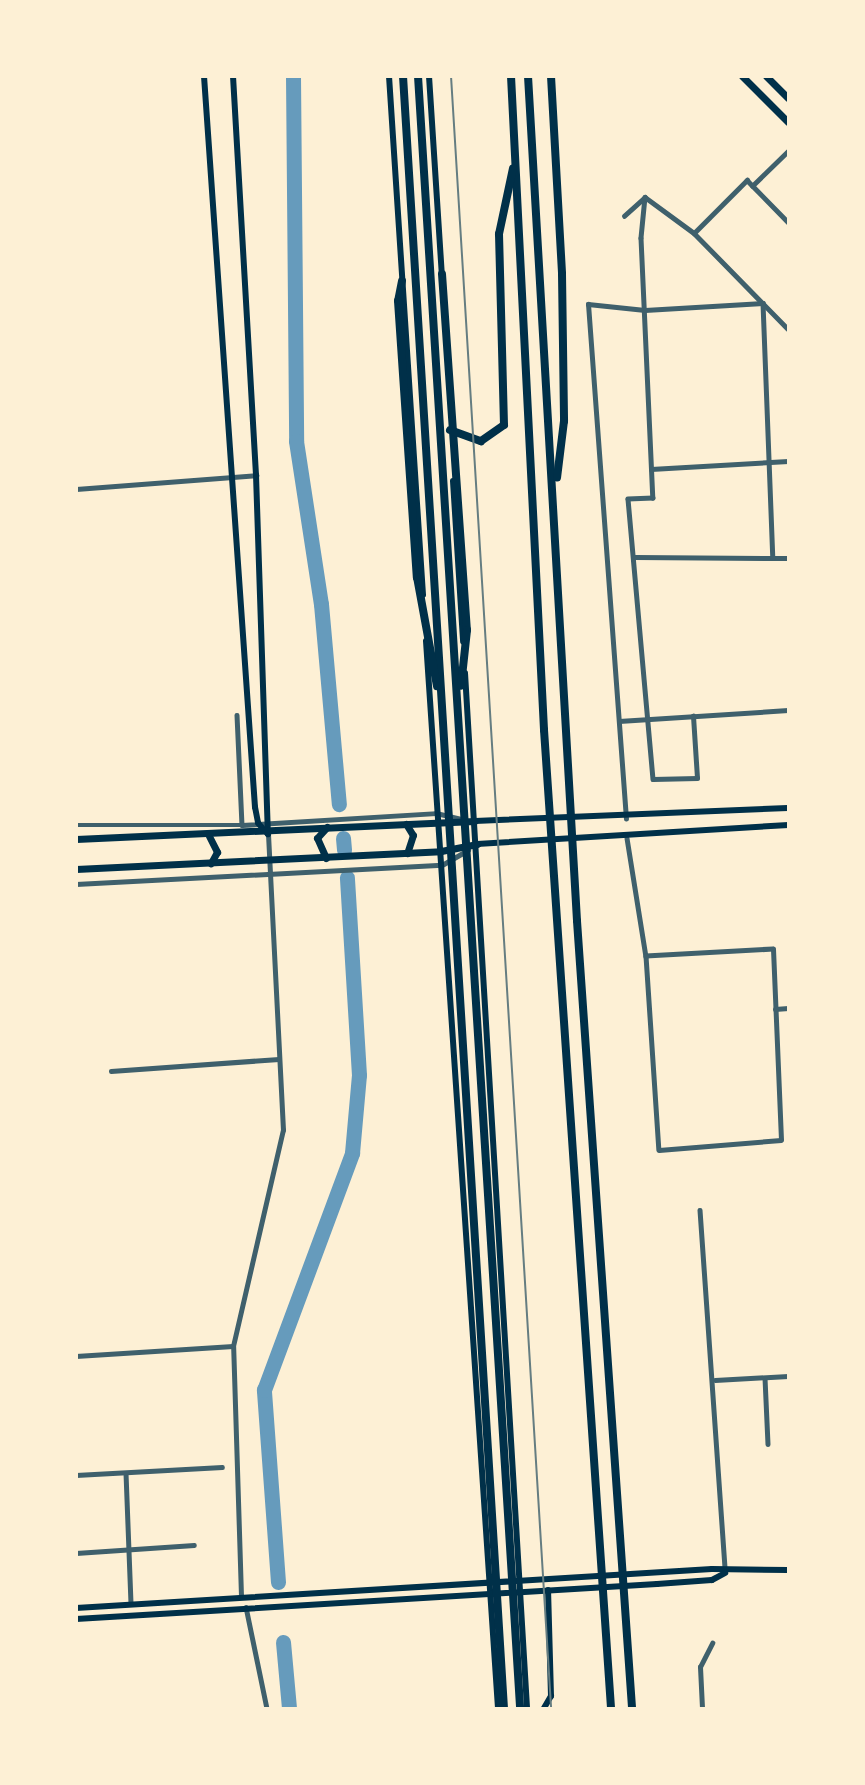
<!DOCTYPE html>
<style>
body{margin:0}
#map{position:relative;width:865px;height:1785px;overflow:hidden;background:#fdf0d5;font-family:Raleway,sans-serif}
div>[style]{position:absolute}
.river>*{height:15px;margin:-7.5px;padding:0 7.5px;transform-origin:7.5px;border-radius:7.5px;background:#669bbc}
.minor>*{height:4.5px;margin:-2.25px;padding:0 2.25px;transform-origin:2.25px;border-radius:2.25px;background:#3f606c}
.tertiary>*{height:5px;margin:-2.5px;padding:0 2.5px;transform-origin:2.5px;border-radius:2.5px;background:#3f606c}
.secondary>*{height:6px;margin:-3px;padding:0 3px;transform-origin:3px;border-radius:3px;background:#003049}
.primary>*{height:7px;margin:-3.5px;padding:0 3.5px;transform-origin:3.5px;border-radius:3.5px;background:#003049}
.trunk>*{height:8px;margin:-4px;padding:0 4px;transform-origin:4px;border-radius:4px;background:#003049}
.motorway>*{height:8px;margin:-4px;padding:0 4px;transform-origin:4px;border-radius:4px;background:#003049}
.rail>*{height:2px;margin:-1px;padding:0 1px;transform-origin:1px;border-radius:1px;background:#657d81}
span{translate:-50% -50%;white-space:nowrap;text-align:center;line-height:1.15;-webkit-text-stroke:5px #fdf0d5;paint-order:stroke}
.frame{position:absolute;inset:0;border:78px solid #fdf0d5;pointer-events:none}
</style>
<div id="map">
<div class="river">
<div style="left:293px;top:76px;width:365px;rotate:89.5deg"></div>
<div style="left:296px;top:441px;width:165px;rotate:81.3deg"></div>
<div style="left:321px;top:604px;width:201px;rotate:84.9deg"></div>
<div style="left:343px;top:838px;width:12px;rotate:85deg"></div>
<div style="left:278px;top:1582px;width:193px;rotate:-94.2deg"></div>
<div style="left:264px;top:1390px;width:253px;rotate:-69.6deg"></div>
<div style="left:352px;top:1153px;width:78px;rotate:-84.9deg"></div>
<div style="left:359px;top:1075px;width:198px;rotate:-93.5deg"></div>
<div style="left:283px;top:1642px;width:66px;rotate:84.8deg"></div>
</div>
<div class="minor">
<div style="left:752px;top:186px;width:50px;rotate:-44.2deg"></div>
<div style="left:645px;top:197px;width:41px;rotate:95.6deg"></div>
<div style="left:641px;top:238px;width:260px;rotate:87.4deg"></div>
<div style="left:653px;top:498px;width:25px;rotate:178deg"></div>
<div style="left:628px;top:499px;width:281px;rotate:84.9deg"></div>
<div style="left:653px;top:779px;width:44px;rotate:-1.3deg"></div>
<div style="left:697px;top:778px;width:62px;rotate:-93.7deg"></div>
<div style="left:624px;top:216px;width:28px;rotate:-42deg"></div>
<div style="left:645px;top:197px;width:61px;rotate:36.3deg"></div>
<div style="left:694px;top:233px;width:134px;rotate:45.6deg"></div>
<div style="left:694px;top:233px;width:75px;rotate:-45deg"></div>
<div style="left:747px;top:180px;width:59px;rotate:45.7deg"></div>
<div style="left:651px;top:469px;width:137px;rotate:-3.3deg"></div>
<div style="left:635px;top:557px;width:153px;rotate:0.4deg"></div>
<div style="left:237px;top:715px;width:110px;rotate:87.4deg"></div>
<div style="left:619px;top:721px;width:169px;rotate:-3.7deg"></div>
<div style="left:626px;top:819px;width:516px;rotate:-94.22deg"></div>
<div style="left:588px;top:304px;width:57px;rotate:6deg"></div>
<div style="left:645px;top:310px;width:118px;rotate:-3.4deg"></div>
<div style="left:763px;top:303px;width:255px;rotate:87.8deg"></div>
<div style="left:76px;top:825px;width:166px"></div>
<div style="left:242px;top:825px;width:194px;rotate:-3.5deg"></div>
<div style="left:436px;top:813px;width:31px;rotate:13deg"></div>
<div style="left:627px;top:838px;width:120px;rotate:80.9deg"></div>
<div style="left:646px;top:956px;width:194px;rotate:86.2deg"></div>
<div style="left:659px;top:1150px;width:122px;rotate:-4.7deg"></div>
<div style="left:781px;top:1140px;width:191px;rotate:-92.4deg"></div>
<div style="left:773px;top:949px;width:127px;rotate:176.8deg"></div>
<div style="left:76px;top:884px;width:366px;rotate:-3deg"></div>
<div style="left:442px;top:865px;width:30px;rotate:-30deg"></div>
<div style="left:775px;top:1009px;width:13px;rotate:-4deg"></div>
<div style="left:111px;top:1071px;width:168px;rotate:-4.1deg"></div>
<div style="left:700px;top:1210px;width:361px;rotate:86deg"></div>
<div style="left:76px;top:1356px;width:157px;rotate:-3.6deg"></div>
<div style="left:765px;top:1378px;width:66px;rotate:87.4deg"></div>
<div style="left:715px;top:1380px;width:73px;rotate:-3.1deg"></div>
<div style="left:126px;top:1473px;width:131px;rotate:87.8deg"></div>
<div style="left:76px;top:1475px;width:146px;rotate:-3.1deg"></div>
<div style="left:76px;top:1553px;width:118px;rotate:-3.9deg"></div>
<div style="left:246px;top:1607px;width:103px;rotate:78.3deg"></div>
<div style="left:702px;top:1708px;width:41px;rotate:-92.8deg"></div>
<div style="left:700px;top:1667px;width:27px;rotate:-63deg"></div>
</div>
<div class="tertiary">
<div style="left:76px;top:489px;width:181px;rotate:-4.4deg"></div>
<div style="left:241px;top:1596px;width:250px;rotate:-91.8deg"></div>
<div style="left:233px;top:1346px;width:222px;rotate:-77deg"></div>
<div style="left:283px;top:1130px;width:296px;rotate:-92.9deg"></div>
</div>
<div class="secondary">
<div style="left:204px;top:76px;width:733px;rotate:86.01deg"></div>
<div style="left:255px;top:807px;width:16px;rotate:79deg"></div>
<div style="left:258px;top:823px;width:15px;rotate:48deg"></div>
<div style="left:233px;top:76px;width:400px;rotate:86.7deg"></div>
<div style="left:256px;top:475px;width:359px;rotate:88.1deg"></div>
<div style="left:389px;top:76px;width:520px;rotate:86.25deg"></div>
<div style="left:429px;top:76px;width:200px;rotate:86.3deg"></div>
<div style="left:453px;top:481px;width:161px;rotate:86.4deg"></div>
<div style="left:426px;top:641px;width:1069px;rotate:86.14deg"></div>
<div style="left:465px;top:673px;width:1037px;rotate:86.57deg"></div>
<div style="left:475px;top:821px;width:313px;rotate:-2.4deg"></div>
<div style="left:477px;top:844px;width:312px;rotate:-3.5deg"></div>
<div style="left:76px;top:1608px;width:637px;rotate:-3.51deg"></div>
<div style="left:712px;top:1569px;width:76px;rotate:0.8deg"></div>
<div style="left:76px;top:1619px;width:582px;rotate:-3.45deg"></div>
<div style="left:657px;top:1584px;width:55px;rotate:-4.2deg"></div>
<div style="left:712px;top:1580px;width:15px;rotate:-28deg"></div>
<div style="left:544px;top:1708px;width:14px;rotate:-60deg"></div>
<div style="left:551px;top:1696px;width:106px;rotate:-91.6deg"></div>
</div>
<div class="primary">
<div style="left:742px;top:76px;width:65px;rotate:45deg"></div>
<div style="left:766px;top:76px;width:31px;rotate:45deg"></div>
<div style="left:406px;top:824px;width:13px;rotate:58deg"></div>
<div style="left:413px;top:835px;width:19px;rotate:108deg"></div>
<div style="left:209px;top:836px;width:18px;rotate:63deg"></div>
<div style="left:217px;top:852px;width:13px;rotate:119deg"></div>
<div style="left:76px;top:839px;width:399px;rotate:-2.6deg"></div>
<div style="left:326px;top:858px;width:22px;rotate:-114deg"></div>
<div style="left:317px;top:838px;width:15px;rotate:-48deg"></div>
<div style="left:76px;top:869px;width:365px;rotate:-2.8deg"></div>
<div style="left:441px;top:851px;width:37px;rotate:-11deg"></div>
</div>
<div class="trunk">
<div style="left:403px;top:76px;width:1635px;rotate:86.46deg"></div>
<div style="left:418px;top:76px;width:1635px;rotate:86.42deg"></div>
<div style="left:442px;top:274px;width:357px;rotate:86deg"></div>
<div style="left:467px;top:630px;width:56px;rotate:96.1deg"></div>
<div style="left:402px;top:281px;width:20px;rotate:101deg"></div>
<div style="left:398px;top:301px;width:277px;rotate:86.1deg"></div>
<div style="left:417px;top:577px;width:111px;rotate:79.6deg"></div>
</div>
<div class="motorway">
<div style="left:511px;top:76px;width:655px;rotate:87.11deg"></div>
<div style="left:544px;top:730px;width:980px;rotate:86.08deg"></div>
<div style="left:528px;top:76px;width:846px;rotate:86.68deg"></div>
<div style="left:577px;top:921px;width:789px;rotate:86deg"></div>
<div style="left:551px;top:76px;width:198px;rotate:86.8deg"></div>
<div style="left:562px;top:274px;width:147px;rotate:89.2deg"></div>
<div style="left:564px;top:421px;width:57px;rotate:97deg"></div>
<div style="left:450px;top:430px;width:33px;rotate:20deg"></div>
<div style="left:481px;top:441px;width:28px;rotate:-35deg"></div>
<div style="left:504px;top:425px;width:191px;rotate:-91.5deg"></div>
<div style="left:499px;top:234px;width:67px;rotate:-78deg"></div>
</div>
<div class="rail">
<div style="left:451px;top:76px;width:1635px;rotate:86.49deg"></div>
</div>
<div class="frame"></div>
</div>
